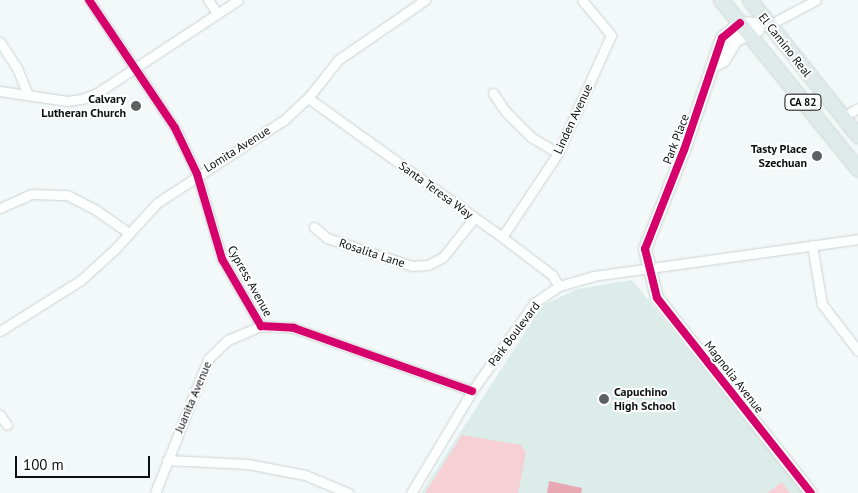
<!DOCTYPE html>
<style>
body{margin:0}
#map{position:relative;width:858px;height:493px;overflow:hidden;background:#f2f9f8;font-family:"PT Sans",sans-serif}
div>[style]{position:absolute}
.built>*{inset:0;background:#dcece9}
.green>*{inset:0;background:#f6d0d5}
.water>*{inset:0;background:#e8a8b3}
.roads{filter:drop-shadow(0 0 1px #cdd3d2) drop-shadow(0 0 1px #cdd3d2)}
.street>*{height:9px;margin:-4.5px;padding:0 4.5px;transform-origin:4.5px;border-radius:4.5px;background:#fdfefe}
.secondary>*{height:12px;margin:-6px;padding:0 6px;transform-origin:6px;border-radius:6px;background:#fdfefe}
.primary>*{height:14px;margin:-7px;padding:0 7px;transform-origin:7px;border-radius:7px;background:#deebea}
.cycleway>*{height:8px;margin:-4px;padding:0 4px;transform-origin:4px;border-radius:4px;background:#d6006c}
.dots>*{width:14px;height:14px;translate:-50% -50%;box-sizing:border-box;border:2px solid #fff;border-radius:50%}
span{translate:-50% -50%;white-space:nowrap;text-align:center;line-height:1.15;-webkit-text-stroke:4px #fff;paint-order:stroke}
.shield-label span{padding:1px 4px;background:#fff;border:1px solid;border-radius:4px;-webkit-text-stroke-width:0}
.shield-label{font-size:11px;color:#0b100f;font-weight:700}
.street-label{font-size:12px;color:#0b100f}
.poi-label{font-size:12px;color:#0b100f;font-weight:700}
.right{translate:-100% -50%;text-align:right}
.left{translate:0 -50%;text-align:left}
.scale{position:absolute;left:15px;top:456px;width:135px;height:22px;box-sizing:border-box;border:2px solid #0b100f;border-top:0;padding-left:6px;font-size:15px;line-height:18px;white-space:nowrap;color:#0b100f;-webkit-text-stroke:4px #fff;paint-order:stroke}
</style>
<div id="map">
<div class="built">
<div style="clip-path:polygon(632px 280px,803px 493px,421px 493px,542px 306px,577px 289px)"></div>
</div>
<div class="green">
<div style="clip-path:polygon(462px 435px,521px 445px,526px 453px,518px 493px,425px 493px)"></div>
<div style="clip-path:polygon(782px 482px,790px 493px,767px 493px)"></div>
</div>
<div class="water">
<div style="clip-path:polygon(549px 481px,582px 488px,581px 493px,547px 493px)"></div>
</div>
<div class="roads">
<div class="street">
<div style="left:89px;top:0;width:154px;rotate:56.1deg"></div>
<div style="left:175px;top:128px;width:51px;rotate:64.4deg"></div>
<div style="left:197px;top:174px;width:89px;rotate:73.6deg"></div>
<div style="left:222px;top:259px;width:78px;rotate:59.8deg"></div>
<div style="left:261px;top:326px;width:33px;rotate:3deg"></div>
<div style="left:294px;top:328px;width:189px;rotate:19.5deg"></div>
<div style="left:208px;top:0;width:16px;rotate:55deg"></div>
<div style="left:769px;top:25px;width:53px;rotate:-28deg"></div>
<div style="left:0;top:42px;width:31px;rotate:57deg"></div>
<div style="left:17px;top:68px;width:27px;rotate:68deg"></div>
<div style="left:0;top:91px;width:68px;rotate:8.5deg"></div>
<div style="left:67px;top:101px;width:15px;rotate:-8deg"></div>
<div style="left:82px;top:99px;width:16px;rotate:-22deg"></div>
<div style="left:97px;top:93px;width:169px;rotate:-33.4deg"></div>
<div style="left:493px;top:93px;width:22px;rotate:56deg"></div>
<div style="left:505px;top:111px;width:37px;rotate:45deg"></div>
<div style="left:531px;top:137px;width:31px;rotate:31deg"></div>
<div style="left:308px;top:98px;width:239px;rotate:35.6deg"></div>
<div style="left:502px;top:237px;width:63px;rotate:37.2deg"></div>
<div style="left:552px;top:275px;width:13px;rotate:58deg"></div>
<div style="left:843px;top:117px;width:17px;rotate:-31deg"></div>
<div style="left:0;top:208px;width:34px;rotate:-24deg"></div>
<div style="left:31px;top:194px;width:36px;rotate:2deg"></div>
<div style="left:67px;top:195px;width:33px;rotate:27deg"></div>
<div style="left:96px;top:210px;width:40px;rotate:34.9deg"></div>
<div style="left:314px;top:227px;width:17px;rotate:40deg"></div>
<div style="left:327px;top:238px;width:89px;rotate:18.2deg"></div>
<div style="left:412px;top:266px;width:16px;rotate:-4deg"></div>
<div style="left:428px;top:265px;width:17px;rotate:-28deg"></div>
<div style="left:443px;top:257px;width:50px;rotate:-51.5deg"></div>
<div style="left:502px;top:237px;width:101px;rotate:-56.3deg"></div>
<div style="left:558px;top:153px;width:129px;rotate:-65.8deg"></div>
<div style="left:611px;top:35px;width:45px;rotate:-129.6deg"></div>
<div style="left:812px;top:245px;width:60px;rotate:80.4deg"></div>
<div style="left:822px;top:304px;width:59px;rotate:52.5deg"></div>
<div style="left:0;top:331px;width:96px;rotate:-32.2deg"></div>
<div style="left:81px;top:280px;width:46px;rotate:-42.4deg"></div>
<div style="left:115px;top:249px;width:62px;rotate:-47.6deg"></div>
<div style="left:157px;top:203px;width:152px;rotate:-33.2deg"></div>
<div style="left:284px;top:120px;width:33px;rotate:-43deg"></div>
<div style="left:308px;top:98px;width:48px;rotate:-51.7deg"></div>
<div style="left:338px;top:60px;width:106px;rotate:-34.6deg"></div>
<div style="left:0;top:415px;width:12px;rotate:55deg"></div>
<div style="left:167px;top:460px;width:81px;rotate:2.8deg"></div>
<div style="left:248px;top:464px;width:58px;rotate:10.9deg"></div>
<div style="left:305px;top:475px;width:47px;rotate:22.7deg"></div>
<div style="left:155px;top:493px;width:144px;rotate:-68.4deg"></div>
<div style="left:208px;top:359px;width:28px;rotate:-44deg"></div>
<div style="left:228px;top:340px;width:36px;rotate:-23deg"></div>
<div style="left:411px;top:493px;width:119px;rotate:-59.1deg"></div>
<div style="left:472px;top:391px;width:108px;rotate:-54.8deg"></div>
<div style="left:534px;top:303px;width:30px;rotate:-34deg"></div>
<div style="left:559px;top:286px;width:35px;rotate:-16deg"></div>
<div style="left:593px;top:276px;width:268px;rotate:-7.9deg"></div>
</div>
<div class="secondary">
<div style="left:769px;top:25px;width:29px;rotate:-176deg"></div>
<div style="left:740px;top:23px;width:23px;rotate:140deg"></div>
<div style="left:722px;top:38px;width:118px;rotate:108.7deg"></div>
<div style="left:684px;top:150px;width:106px;rotate:111.5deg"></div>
<div style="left:645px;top:249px;width:50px;rotate:76.2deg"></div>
<div style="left:657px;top:298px;width:248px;rotate:51.7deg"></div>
<div style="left:715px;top:65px;width:9px;rotate:-27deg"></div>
<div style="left:723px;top:61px;width:25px;rotate:-58deg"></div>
<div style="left:736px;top:40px;width:24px;rotate:-24deg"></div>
</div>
<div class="primary">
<div style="left:721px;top:0;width:218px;rotate:51deg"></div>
<div style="left:750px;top:0;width:174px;rotate:51.5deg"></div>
</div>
</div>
<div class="cycleway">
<div style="left:89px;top:0;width:154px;rotate:56.1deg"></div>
<div style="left:175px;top:128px;width:51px;rotate:64.4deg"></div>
<div style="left:197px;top:174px;width:89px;rotate:73.6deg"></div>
<div style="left:222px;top:259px;width:78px;rotate:59.8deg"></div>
<div style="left:261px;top:326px;width:33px;rotate:3deg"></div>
<div style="left:294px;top:328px;width:189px;rotate:19.5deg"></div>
<div style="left:740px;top:23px;width:23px;rotate:140deg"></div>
<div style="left:722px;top:38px;width:118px;rotate:108.7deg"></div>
<div style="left:684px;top:150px;width:106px;rotate:111.5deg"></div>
<div style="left:645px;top:249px;width:50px;rotate:76.2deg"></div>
<div style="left:657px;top:298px;width:248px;rotate:51.7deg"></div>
</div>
<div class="dots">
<div style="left:136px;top:106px;background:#5c6261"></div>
<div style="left:817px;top:156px;background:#5c6261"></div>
<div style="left:604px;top:399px;background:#5c6261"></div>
</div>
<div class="shield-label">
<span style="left:803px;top:102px">CA 82</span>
</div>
<div class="street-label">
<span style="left:785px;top:45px;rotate:52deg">El Camino Real</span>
<span style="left:573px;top:119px;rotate:-65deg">Linden Avenue</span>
<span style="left:676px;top:139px;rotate:-69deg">Park Place</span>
<span style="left:237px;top:149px;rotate:-32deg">Lomita Avenue</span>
<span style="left:436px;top:190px;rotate:36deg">Santa Teresa Way</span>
<span style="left:372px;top:253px;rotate:18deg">Rosalita Lane</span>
<span style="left:250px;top:281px;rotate:61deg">Cypress Avenue</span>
<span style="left:514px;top:334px;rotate:-53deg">Park Boulevard</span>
<span style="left:734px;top:377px;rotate:52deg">Magnolia Avenue</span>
<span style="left:193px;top:397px;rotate:-67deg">Juanita Avenue</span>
</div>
<div class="poi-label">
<span class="right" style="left:126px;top:106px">Calvary<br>Lutheran Church</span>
<span class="right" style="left:807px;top:156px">Tasty Place<br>Szechuan</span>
<span class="left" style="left:614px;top:399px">Capuchino<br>High School</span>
</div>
<div class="scale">100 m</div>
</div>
